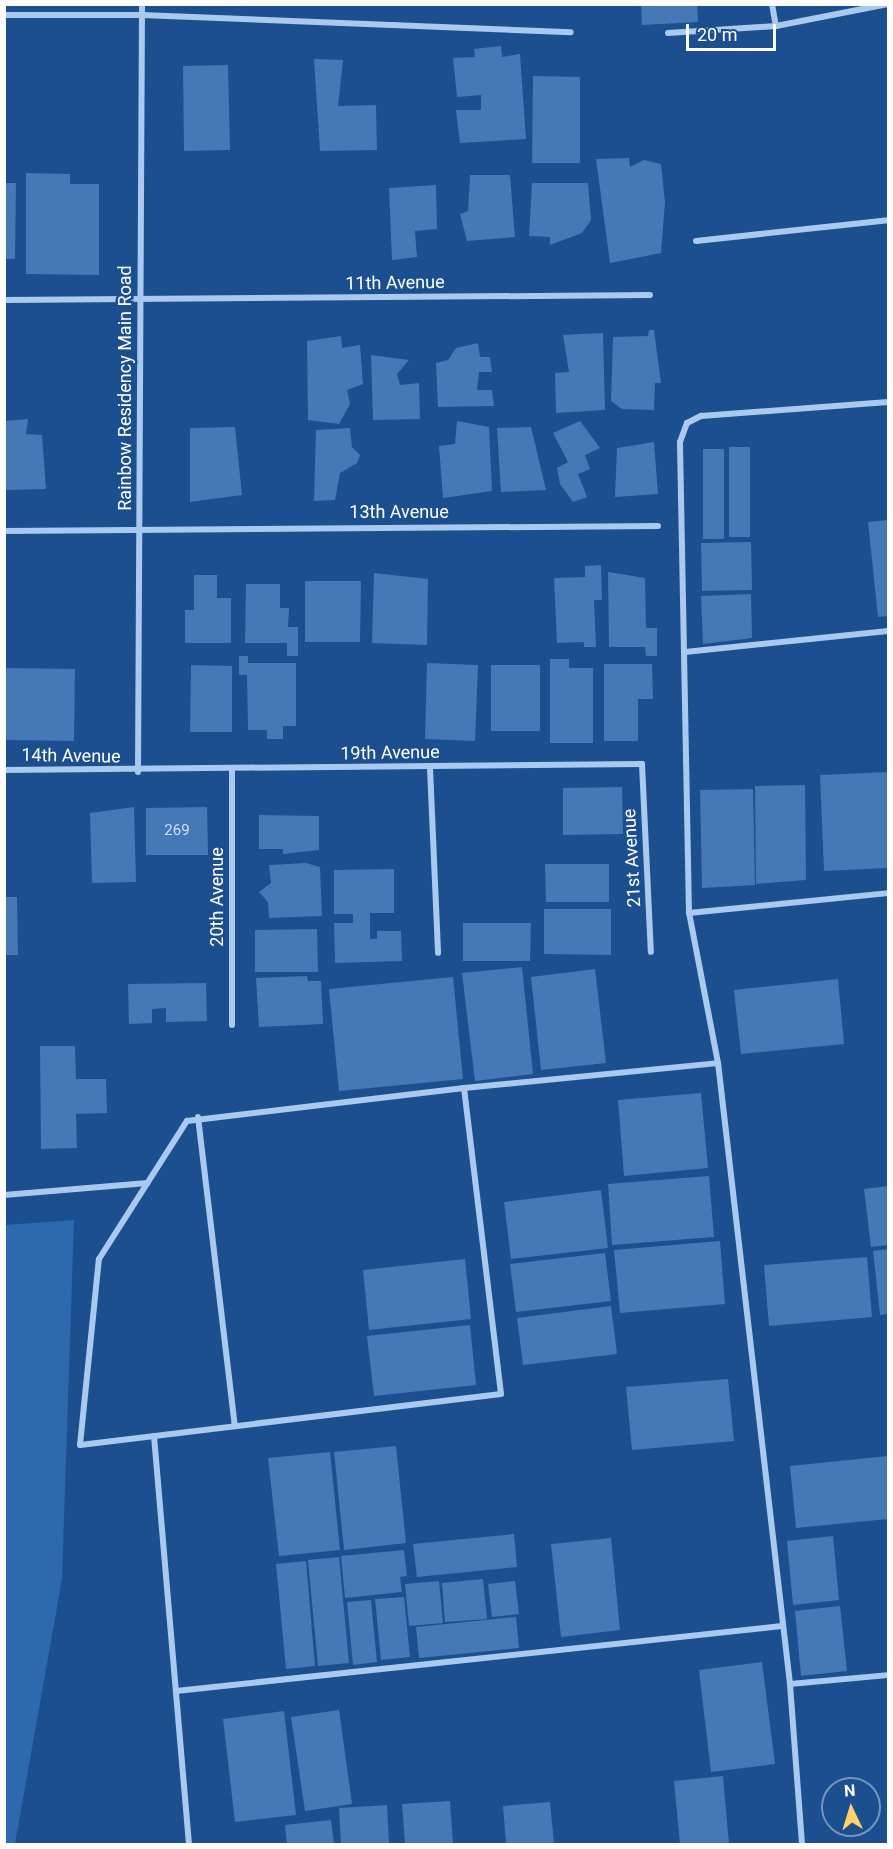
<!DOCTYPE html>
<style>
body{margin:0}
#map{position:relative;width:893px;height:1849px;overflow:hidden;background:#1b4f8f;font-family:Roboto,sans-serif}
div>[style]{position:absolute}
.green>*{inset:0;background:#2e69ad}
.building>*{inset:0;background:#4478b7}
.minor>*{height:6px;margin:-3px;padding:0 3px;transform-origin:3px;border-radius:3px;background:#a9c9ee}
span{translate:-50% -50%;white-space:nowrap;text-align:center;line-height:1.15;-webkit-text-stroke:5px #1b4f8f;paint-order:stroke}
.number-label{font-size:15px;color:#d0dded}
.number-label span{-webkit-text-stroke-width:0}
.street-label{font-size:18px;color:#fff}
.frame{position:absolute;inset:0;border:6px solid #fff;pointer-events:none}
.north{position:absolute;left:821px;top:1777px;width:60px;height:60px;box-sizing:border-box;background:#1b4f8f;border:2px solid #7695bc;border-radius:50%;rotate:356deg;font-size:16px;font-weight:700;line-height:24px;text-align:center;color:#fff}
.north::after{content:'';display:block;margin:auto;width:21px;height:27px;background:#ffd166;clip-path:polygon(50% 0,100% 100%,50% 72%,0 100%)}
.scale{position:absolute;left:686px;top:24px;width:90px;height:27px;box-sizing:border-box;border:3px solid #fff;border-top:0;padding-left:8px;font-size:18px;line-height:21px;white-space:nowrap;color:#fff;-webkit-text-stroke:4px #1b4f8f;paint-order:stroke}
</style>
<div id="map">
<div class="green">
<div style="clip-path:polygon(74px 1220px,62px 1579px,15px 1844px,5px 1844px,5px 1225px)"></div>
</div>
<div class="building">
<div style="clip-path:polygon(641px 4px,697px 4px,698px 22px,642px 25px)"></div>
<div style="clip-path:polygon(501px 46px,502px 57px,520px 54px,526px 139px,460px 143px,456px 110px,481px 110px,481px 95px,457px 97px,453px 58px,475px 57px,474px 49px)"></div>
<div style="clip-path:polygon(314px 59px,343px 60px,338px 106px,376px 105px,377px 150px,320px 151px)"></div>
<div style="clip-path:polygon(228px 65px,230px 150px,184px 151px,183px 66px)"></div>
<div style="clip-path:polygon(533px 76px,580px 77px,580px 163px,532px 163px)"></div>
<div style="clip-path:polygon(629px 158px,630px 167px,644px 160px,661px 164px,665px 202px,661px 253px,610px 263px,596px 159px)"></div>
<div style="clip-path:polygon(26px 173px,70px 174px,70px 184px,99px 184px,99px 275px,26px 274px)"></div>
<div style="clip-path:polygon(470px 175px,510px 175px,515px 237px,467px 241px,460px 214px,468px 211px)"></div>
<div style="clip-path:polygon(4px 183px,16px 183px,15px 259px,4px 259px)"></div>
<div style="clip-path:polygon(532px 183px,588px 183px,591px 220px,582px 233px,550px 245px,550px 237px,529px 236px)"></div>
<div style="clip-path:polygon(436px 185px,437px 229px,415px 231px,417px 257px,392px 260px,389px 188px)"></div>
<div style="clip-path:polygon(649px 330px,654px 330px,661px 383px,655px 383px,654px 410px,622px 409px,611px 401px,613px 337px,648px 336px)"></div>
<div style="clip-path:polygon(603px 333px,605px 410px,556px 413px,555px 373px,569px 372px,563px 335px)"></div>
<div style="clip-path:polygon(341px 336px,342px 348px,360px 345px,363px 384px,347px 390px,350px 404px,339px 424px,308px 420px,307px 341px)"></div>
<div style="clip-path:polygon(478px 343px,480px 357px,490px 357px,492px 372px,479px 372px,477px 390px,492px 390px,494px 406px,438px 407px,436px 363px,448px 360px,456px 348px)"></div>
<div style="clip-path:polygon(371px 355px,409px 360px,397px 374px,400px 385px,419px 383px,420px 419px,373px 420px)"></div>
<div style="clip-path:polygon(28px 419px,26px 434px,42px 435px,46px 489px,4px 490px,5px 421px)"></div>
<div style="clip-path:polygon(457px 421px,489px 427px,492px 491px,443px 498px,439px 446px,455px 444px)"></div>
<div style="clip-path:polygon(580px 421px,600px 448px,585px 455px,590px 469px,578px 474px,587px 497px,573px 502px,560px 484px,557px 468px,568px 462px,553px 433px)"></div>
<div style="clip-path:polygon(235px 427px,242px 495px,190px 502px,190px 428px)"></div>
<div style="clip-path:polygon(531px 427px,546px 490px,501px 492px,497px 428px)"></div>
<div style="clip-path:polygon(350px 428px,352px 447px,360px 455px,357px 463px,340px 473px,335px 500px,314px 501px,316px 430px)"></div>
<div style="clip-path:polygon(654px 442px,658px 494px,615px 497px,617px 448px)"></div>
<div style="clip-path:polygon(729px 447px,750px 447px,750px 537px,729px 537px)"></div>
<div style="clip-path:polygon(703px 449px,724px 449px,724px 539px,703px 539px)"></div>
<div style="clip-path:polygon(888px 520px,888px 616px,878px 617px,868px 522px)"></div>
<div style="clip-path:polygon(751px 542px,752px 590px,702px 591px,701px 543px)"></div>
<div style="clip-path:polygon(601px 565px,602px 600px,594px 600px,596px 647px,584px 647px,584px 642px,557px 643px,554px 578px,585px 577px,585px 566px)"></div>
<div style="clip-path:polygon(608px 572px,645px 578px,646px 628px,657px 628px,657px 656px,646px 656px,645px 647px,609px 647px)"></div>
<div style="clip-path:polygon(374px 573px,428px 579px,427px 645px,372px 643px)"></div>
<div style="clip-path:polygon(194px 575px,217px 575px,217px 598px,231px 598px,231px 643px,185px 643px,185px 610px,194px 610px)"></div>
<div style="clip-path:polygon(305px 581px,361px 581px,360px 642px,305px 642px)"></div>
<div style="clip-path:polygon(246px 584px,280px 584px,280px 608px,289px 608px,288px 627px,298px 627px,298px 656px,287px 656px,287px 643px,245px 643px)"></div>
<div style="clip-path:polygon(751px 594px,752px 638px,703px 644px,701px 596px)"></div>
<div style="clip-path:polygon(239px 656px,248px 656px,248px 663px,296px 663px,296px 726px,283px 726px,283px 739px,267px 739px,267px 730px,248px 730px,247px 675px,239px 675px)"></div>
<div style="clip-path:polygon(550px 659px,569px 659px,569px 668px,593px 668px,593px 743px,550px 743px)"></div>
<div style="clip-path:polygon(427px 663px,478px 665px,475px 741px,425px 739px)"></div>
<div style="clip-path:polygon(604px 664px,652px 664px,653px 699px,638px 699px,638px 741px,604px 741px)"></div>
<div style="clip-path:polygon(191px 665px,232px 666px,232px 732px,190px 732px)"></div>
<div style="clip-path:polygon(491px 665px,540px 665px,540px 731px,491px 731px)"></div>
<div style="clip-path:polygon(4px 668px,75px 669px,74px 741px,4px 740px)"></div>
<div style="clip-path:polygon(888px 772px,888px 868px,824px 871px,820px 775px)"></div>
<div style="clip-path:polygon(805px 785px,806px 880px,756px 884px,755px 786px)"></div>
<div style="clip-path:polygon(622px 787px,623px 834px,563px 835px,563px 788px)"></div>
<div style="clip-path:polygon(753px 789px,755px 885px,702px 888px,700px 790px)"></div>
<div style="clip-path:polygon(134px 807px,136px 882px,92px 883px,90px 813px)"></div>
<div style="clip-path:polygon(207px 807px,208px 855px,146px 855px,146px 808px)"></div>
<div style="clip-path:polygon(259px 815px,319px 816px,319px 850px,283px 854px,283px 849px,259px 849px)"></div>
<div style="clip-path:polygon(306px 863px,320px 867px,322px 916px,269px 918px,268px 902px,259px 892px,271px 883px,269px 865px)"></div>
<div style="clip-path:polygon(545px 864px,609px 864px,609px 902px,546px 902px)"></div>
<div style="clip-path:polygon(394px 869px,394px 913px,370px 913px,370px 939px,377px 939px,377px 931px,401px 931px,402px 961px,335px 963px,334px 923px,353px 923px,353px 914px,334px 914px,334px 870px)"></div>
<div style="clip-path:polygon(4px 897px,17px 897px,18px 955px,4px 955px)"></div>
<div style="clip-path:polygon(544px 909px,611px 909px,611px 955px,544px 954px)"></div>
<div style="clip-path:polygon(463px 923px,531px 923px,530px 961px,463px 961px)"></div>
<div style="clip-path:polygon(317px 929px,318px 972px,255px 972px,255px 930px)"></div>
<div style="clip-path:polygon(522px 967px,533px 1074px,475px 1081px,462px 973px)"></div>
<div style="clip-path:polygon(595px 969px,606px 1063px,541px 1070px,531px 977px)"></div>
<div style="clip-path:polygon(307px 976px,308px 981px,321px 981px,323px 1024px,259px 1027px,256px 978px)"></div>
<div style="clip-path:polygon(453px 977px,463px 1079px,339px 1091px,329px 989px)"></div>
<div style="clip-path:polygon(838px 979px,844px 1044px,741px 1054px,734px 990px)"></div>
<div style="clip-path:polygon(206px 983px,207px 1021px,166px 1022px,166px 1008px,152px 1009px,152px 1023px,129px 1024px,128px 984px)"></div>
<div style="clip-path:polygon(40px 1046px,75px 1046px,76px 1079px,106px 1079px,107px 1113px,76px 1114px,77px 1148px,41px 1149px)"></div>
<div style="clip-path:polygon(701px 1093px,708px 1168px,624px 1176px,618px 1100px)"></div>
<div style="clip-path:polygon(709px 1176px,714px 1237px,612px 1245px,608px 1184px)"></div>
<div style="clip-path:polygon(888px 1186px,888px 1245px,871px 1247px,864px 1189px)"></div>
<div style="clip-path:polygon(601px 1190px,608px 1248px,511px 1259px,504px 1202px)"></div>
<div style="clip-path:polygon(720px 1241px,725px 1304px,620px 1313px,614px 1250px)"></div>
<div style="clip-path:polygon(888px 1249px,888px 1314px,880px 1315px,873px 1251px)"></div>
<div style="clip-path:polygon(605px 1253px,611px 1301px,516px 1312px,510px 1264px)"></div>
<div style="clip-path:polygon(867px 1257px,872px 1317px,769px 1326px,764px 1265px)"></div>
<div style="clip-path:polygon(465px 1259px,471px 1319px,369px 1330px,363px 1270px)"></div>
<div style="clip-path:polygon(611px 1306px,617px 1354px,523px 1365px,517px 1318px)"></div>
<div style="clip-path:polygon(470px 1325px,476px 1385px,374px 1396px,367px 1336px)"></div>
<div style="clip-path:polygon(728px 1379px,734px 1441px,632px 1450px,626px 1387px)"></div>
<div style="clip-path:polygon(396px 1446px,406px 1543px,344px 1550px,334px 1452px)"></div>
<div style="clip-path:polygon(330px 1452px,340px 1550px,279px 1556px,268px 1458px)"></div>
<div style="clip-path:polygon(888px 1456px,888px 1519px,796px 1528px,790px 1466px)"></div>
<div style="clip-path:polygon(514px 1534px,517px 1567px,417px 1577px,413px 1544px)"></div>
<div style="clip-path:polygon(833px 1536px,839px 1600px,793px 1605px,787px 1541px)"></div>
<div style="clip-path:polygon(611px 1538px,620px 1630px,561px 1637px,551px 1544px)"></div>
<div style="clip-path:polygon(404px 1550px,407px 1576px,400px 1577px,402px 1592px,345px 1598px,341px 1556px)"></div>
<div style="clip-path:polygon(339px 1557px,349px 1663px,318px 1666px,308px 1560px)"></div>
<div style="clip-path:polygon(306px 1561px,315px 1666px,286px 1669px,276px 1564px)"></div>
<div style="clip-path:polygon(483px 1579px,487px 1619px,445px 1622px,442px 1583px)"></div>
<div style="clip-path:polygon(439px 1581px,443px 1623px,409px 1626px,405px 1584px)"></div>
<div style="clip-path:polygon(515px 1581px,519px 1614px,492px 1617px,488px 1584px)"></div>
<div style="clip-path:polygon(404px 1597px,410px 1657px,381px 1660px,375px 1599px)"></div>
<div style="clip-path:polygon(371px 1600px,377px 1662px,353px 1665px,347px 1602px)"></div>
<div style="clip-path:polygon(840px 1606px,847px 1671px,801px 1676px,795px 1611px)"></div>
<div style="clip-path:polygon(516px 1617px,519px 1648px,419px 1658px,416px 1627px)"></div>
<div style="clip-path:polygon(762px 1662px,775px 1764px,711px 1772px,699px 1670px)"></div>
<div style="clip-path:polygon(339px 1710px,352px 1804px,305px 1811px,291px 1717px)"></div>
<div style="clip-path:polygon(284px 1711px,296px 1815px,235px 1822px,223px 1719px)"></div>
<div style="clip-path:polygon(723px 1776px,729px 1844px,680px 1844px,674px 1781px)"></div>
<div style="clip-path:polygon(450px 1801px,453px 1844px,405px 1844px,402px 1804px)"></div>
<div style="clip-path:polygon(550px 1802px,554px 1844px,506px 1844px,503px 1806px)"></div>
<div style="clip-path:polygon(387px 1805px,389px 1844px,341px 1844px,339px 1808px)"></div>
<div style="clip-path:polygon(331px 1820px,334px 1844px,287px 1844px,285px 1825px)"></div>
</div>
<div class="minor">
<div style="left:772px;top:4px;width:22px;rotate:80deg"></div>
<div style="left:4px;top:15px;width:138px"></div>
<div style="left:142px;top:15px;width:429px;rotate:2.3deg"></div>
<div style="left:668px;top:33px;width:108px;rotate:-3.7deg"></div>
<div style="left:776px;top:26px;width:114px;rotate:-11.1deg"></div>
<div style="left:696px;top:241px;width:193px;rotate:-6.2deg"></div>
<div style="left:4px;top:300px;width:646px;rotate:-0.44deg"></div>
<div style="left:4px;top:531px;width:654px;rotate:-0.44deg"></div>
<div style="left:685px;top:652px;width:204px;rotate:-5.9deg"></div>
<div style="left:430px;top:768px;width:185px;rotate:87.5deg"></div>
<div style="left:4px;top:770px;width:638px;rotate:-0.54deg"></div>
<div style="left:642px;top:764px;width:188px;rotate:87.3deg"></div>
<div style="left:232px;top:770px;width:255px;rotate:90deg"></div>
<div style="left:138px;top:772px;width:768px;rotate:-89.7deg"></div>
<div style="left:689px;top:913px;width:200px;rotate:-5.7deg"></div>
<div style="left:464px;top:1088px;width:308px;rotate:83.1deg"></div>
<div style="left:501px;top:1394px;width:424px;rotate:173.1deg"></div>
<div style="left:80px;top:1445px;width:187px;rotate:-84.2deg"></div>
<div style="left:99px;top:1259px;width:164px;rotate:-57.5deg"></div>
<div style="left:187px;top:1121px;width:279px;rotate:-6.8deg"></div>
<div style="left:464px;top:1088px;width:255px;rotate:-5.6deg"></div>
<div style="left:198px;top:1117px;width:311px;rotate:83.2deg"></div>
<div style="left:4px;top:1195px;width:144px;rotate:-4.8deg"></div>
<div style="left:154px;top:1436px;width:409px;rotate:85.1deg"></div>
<div style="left:790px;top:1684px;width:625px;rotate:-96.61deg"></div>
<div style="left:718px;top:1063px;width:153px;rotate:-100.9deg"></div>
<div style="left:689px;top:913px;width:471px;rotate:-91.1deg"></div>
<div style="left:680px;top:442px;width:20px;rotate:-70deg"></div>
<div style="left:687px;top:423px;width:16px;rotate:-27deg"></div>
<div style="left:701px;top:416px;width:188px;rotate:-4.3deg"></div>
<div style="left:176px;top:1691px;width:609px;rotate:-6.12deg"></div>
<div style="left:802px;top:1844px;width:160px;rotate:-94.3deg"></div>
<div style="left:790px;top:1684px;width:98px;rotate:-5.2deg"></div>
</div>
<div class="number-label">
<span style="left:177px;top:831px">269</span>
</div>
<div class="street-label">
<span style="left:395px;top:283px;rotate:-1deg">11th Avenue</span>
<span style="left:125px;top:388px;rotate:-90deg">Rainbow Residency Main Road</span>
<span style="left:399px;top:512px">13th Avenue</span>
<span style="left:390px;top:753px;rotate:-1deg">19th Avenue</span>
<span style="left:71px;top:756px;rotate:1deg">14th Avenue</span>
<span style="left:632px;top:858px;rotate:-93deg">21st Avenue</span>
<span style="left:217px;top:897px;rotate:-90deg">20th Avenue</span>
</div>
<div class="frame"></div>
<div class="north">N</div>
<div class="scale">20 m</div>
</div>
